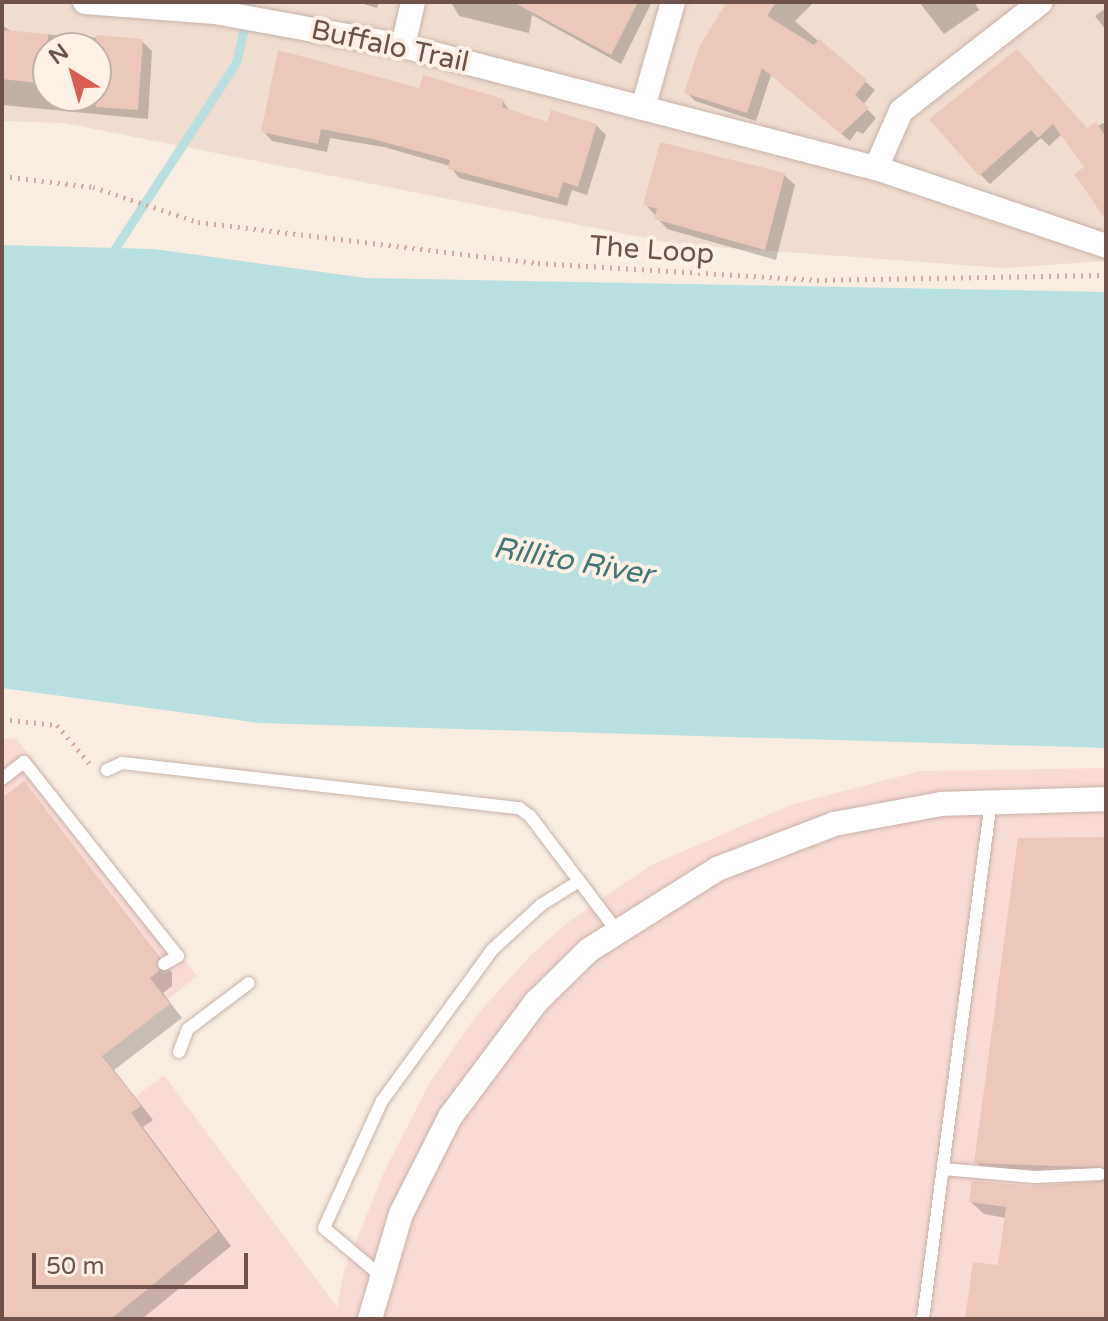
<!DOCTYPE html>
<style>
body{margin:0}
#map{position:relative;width:1108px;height:1321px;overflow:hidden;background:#f9ede1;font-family:"Varela Round",sans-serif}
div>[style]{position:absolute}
.residential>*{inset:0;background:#f0ddd0}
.commercial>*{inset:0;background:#f9dbd5}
.water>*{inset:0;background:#b8e0e0}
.shadow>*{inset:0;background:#0003}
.stream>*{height:9px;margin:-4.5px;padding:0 4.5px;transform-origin:4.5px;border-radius:4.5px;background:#b8e0e0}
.building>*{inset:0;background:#ecc8bb}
.path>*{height:5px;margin-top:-2.5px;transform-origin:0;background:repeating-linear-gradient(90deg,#d0ac9f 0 2px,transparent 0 8px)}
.roads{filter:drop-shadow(0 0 2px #c8b3a9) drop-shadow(0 0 2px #c8b3a9)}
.service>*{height:12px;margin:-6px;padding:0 6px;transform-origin:6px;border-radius:6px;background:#fff}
.minor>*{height:24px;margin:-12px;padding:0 12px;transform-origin:12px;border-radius:12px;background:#fff}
span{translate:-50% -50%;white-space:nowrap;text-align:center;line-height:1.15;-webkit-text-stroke:8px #fdf1e6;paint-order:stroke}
.street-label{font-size:28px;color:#6e524a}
.water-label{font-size:30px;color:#437779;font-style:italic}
.frame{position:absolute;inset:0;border:4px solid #6e524a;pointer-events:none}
.north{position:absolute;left:32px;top:32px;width:80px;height:80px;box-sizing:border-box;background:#fdf1e6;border:2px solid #c4b1a8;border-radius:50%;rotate:323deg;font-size:22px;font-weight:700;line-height:32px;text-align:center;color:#6e524a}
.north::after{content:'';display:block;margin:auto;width:28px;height:36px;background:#d95d50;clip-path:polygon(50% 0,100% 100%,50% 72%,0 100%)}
.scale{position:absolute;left:32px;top:1253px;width:216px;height:36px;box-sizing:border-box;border:4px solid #6e524a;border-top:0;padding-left:10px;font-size:24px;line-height:28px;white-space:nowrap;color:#6e524a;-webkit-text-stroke:6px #fdf1e6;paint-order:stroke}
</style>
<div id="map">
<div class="residential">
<div style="clip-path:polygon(evenodd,2px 2px,1106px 2px,1106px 261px,1004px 268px,676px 244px,64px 123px,2px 121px,2px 2px,48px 48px,96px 48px,96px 96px,48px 96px,48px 48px)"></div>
</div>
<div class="commercial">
<div style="clip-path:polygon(16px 738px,197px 976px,101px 1053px,135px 1097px,164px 1075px,337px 1307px,344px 1271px,384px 1172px,429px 1084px,475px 1017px,529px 957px,568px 922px,651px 865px,790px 805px,920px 771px,1106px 768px,1106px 1319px,2px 1319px,2px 739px)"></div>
</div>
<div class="water">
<div style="clip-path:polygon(2px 245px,154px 249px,366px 278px,1106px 292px,1106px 748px,259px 723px,2px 688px)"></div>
</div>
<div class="shadow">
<div style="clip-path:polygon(357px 2px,379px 2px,377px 8px)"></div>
<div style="clip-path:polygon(451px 2px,652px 2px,621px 64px,532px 15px,529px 33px,459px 16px)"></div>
<div style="clip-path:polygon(729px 2px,814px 2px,795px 21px,875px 90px,863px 105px,876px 118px,863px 134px,857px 131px,850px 141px,771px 75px,756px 121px,695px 101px,686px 92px)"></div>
<div style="clip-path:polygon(919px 2px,974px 2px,979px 10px,944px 34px)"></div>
<div style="clip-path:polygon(1106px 8px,1106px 30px,1095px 16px)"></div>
<div style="clip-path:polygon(evenodd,2px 25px,12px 32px,142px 41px,152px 51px,148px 119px,2px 105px,2px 25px,48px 48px,96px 48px,96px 96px,48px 96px,48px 48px)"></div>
<div style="clip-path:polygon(1017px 52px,1088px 130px,1106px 122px,1106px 215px,1087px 168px,1062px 134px,1049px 146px,1041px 138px,990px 184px,980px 174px)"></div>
<div style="clip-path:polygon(421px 90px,503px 101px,511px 113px,548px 124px,596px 125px,606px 135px,587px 195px,572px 190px,567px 206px,459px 178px,450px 166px,384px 147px,330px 138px,327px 152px,272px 141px,263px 131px)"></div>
<div style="clip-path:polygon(784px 175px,795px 185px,776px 260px,667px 229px,646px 205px)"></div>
<div style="clip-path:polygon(24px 783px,172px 973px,172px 986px,163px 993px,182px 1018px,114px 1070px,153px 1120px,143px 1127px,231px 1246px,142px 1319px,2px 1319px,2px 800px)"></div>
<div style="clip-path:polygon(1106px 839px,1106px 1177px,989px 1175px,976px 1162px)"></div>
<div style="clip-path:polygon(1106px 1180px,1106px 1319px,967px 1319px,1000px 1267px,1006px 1218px,984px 1214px,971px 1202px)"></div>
</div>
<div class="stream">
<div style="left:108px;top:259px;width:234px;rotate:-56.9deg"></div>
<div style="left:236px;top:63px;width:63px;rotate:-77.1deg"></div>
</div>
<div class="building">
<div style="clip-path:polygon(513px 2px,638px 2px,611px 55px)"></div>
<div style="clip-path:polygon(727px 2px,776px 2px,767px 16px,814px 45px,819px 39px,867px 80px,855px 95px,869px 108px,841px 134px,762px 68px,747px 113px,684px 93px,700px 45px)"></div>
<div style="clip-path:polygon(2px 30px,48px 34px,48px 84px,2px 79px)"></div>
<div style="clip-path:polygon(96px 35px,143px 39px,138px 110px,96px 107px)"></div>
<div style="clip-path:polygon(1017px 49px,1087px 128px,1096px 122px,1106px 137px,1106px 220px,1074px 174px,1084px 167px,1053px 124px,1038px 138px,1031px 130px,979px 176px,929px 119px)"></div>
<div style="clip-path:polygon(278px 50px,419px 88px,423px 75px,504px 99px,502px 107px,547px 122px,551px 110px,597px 124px,578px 187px,563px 182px,558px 198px,448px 169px,450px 160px,373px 139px,321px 129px,318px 144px,261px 132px)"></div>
<div style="clip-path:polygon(660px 142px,785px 173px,765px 250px,654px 219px,657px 209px,643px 205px)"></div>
<div style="clip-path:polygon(24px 781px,159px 957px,159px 971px,150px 978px,170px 1004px,102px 1056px,141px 1106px,131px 1113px,218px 1231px,111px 1319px,2px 1319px,2px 798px)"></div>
<div style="clip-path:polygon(1106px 837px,1106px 1168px,974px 1163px,1018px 838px)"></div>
<div style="clip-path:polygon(1106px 1180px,1106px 1319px,965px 1319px,973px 1262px,998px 1265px,1006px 1207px,969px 1202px,972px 1181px,1035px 1186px)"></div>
</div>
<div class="path">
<div style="left:2px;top:176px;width:92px;rotate:6.9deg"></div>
<div style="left:93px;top:187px;width:111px;rotate:18.4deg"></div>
<div style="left:198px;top:222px;width:342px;rotate:6.9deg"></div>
<div style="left:538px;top:263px;width:280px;rotate:3.5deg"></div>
<div style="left:817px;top:280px;width:289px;rotate:-1deg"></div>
<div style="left:2px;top:719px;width:55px;rotate:6.2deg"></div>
<div style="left:57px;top:725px;width:52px;rotate:49.6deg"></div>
</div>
<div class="roads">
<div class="service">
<div style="left:107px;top:770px;width:17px;rotate:-25deg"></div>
<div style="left:122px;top:763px;width:400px;rotate:6.5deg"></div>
<div style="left:519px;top:808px;width:14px;rotate:36deg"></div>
<div style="left:530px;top:816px;width:144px;rotate:52.9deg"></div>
<div style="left:2px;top:779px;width:28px;rotate:-38deg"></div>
<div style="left:24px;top:762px;width:248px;rotate:51.6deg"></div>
<div style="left:178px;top:956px;width:16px;rotate:150deg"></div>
<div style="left:179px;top:1052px;width:25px;rotate:-69deg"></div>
<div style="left:188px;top:1029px;width:76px;rotate:-37deg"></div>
<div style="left:943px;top:1169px;width:92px;rotate:5deg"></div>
<div style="left:1035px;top:1177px;width:65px;rotate:-2.6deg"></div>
<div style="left:380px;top:1275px;width:73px;rotate:-140deg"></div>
<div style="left:324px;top:1228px;width:140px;rotate:-65.5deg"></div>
<div style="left:382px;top:1101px;width:188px;rotate:-53.9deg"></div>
<div style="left:493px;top:949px;width:65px;rotate:-42.5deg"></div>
<div style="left:541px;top:905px;width:45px;rotate:-32.3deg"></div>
<div style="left:923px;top:1319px;width:522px;rotate:-82.52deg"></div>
</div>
<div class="minor">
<div style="left:85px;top:2px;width:130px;rotate:4.4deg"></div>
<div style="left:215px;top:12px;width:191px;rotate:10.3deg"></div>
<div style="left:403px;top:46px;width:488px;rotate:14.5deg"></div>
<div style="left:876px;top:168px;width:243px;rotate:18.7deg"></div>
<div style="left:403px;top:46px;width:45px;rotate:-77.2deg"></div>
<div style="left:643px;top:108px;width:110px;rotate:-74.2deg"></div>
<div style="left:876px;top:168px;width:62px;rotate:-66.3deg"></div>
<div style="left:901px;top:111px;width:177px;rotate:-37.9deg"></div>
<div style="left:370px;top:1319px;width:109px;rotate:-73.6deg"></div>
<div style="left:401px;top:1214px;width:109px;rotate:-63.2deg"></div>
<div style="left:450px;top:1117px;width:144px;rotate:-53.2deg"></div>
<div style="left:536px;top:1002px;width:74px;rotate:-44.5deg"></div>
<div style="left:589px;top:950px;width:151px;rotate:-32.3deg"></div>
<div style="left:717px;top:869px;width:125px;rotate:-21deg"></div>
<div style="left:834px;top:824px;width:109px;rotate:-10.6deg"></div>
<div style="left:941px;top:804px;width:165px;rotate:-1.7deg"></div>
</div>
</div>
<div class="street-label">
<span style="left:390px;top:46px;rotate:12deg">Buffalo Trail</span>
<span style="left:652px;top:250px;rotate:4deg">The Loop</span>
</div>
<div class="water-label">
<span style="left:573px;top:562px;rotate:10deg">Rillito River</span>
</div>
<div class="frame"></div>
<div class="north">N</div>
<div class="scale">50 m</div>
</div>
